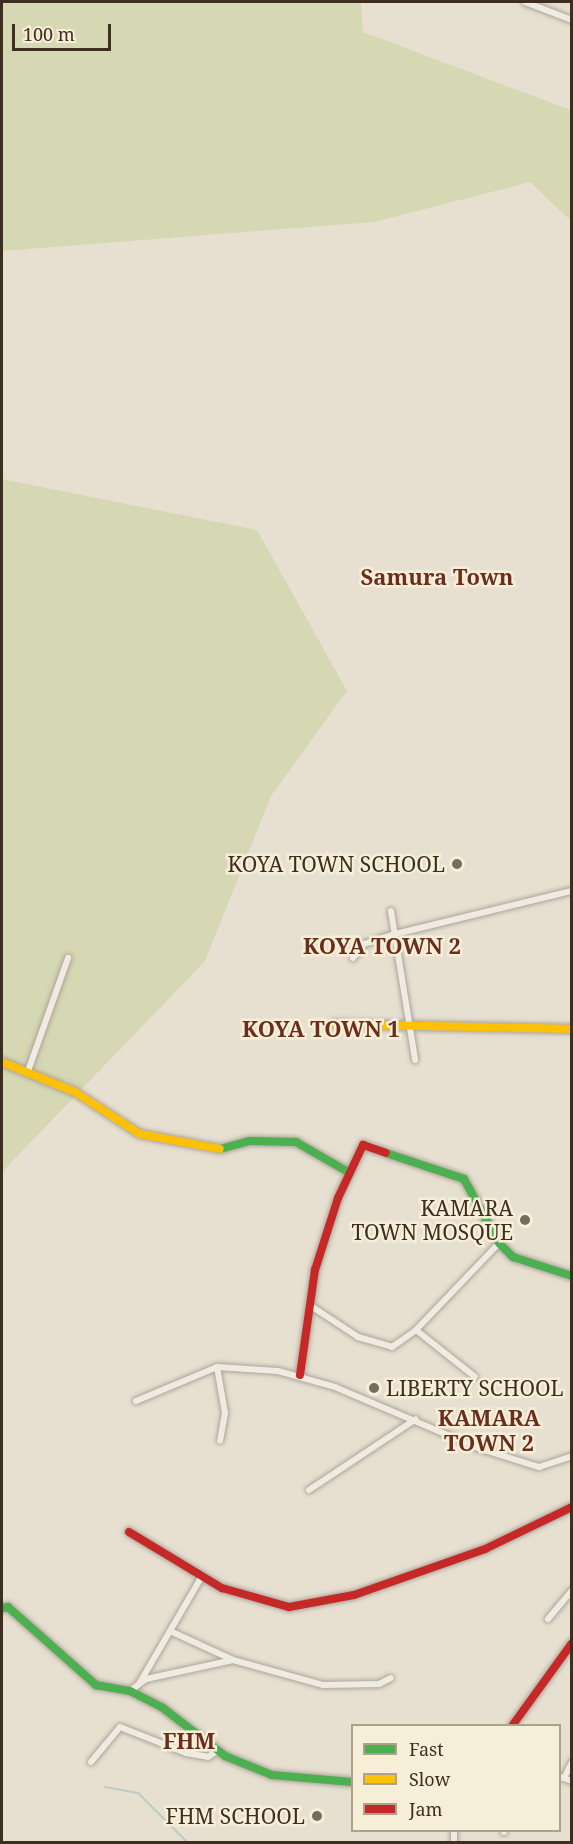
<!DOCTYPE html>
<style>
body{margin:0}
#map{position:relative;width:573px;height:1844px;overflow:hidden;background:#e7e0d1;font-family:"Noto Serif",serif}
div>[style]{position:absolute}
.green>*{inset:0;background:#d6d7b3}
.stream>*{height:2px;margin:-1px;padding:0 1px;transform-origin:1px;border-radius:1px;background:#bcccc2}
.roads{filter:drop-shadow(0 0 2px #ada599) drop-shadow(0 0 2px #ada599)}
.street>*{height:6px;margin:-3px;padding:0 3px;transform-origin:3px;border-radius:3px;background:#efebe3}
.fast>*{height:8px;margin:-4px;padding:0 4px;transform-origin:4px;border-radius:4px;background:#4caf50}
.slow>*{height:8px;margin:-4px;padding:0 4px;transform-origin:4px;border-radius:4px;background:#ffc107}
.jam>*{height:8px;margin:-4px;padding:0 4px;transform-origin:4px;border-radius:4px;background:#c62828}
.dots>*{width:16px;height:16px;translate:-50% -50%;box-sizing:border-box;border:3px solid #f7eed8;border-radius:50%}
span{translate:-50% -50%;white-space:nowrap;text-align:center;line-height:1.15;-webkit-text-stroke:5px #f7eed8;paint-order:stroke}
.poi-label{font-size:21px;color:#3d2e20}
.right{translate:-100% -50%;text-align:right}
.left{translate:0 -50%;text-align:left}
.neighbourhood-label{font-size:22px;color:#6b2e1e;font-weight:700}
.frame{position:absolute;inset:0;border:3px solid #3d2e20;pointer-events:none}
.legend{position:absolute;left:351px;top:1724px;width:210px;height:108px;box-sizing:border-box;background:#f7eed8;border:2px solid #ada18e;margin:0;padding:8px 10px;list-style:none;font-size:18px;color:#3d2e20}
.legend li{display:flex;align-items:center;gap:12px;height:30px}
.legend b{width:30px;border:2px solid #ada18e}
.scale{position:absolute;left:12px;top:24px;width:99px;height:27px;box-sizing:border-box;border:3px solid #3d2e20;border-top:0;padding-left:8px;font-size:18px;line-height:21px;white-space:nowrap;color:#3d2e20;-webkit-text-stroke:4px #f7eed8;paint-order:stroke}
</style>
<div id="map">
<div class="green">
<div style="clip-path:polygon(2px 2px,361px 2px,363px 32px,571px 110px,571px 221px,530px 182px,374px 222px,2px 251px)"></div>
<div style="clip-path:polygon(2px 479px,257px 530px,347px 691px,271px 796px,205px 961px,2px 1172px)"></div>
</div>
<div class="stream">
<div style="left:105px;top:1787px;width:34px;rotate:10deg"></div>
<div style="left:138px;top:1793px;width:69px;rotate:45deg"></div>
</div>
<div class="roads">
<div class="street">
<div style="left:525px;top:2px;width:50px;rotate:21deg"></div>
<div style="left:391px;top:911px;width:151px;rotate:80.8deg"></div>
<div style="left:353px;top:958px;width:18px;rotate:-52deg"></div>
<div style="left:364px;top:944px;width:33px;rotate:-18deg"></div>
<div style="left:395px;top:934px;width:182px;rotate:-13.7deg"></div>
<div style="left:28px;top:1071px;width:120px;rotate:-70.5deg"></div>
<div style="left:311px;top:1306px;width:56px;rotate:33.4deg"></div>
<div style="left:358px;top:1337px;width:35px;rotate:16deg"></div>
<div style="left:392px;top:1347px;width:29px;rotate:-35deg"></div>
<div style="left:416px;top:1330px;width:120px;rotate:-46.3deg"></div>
<div style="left:416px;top:1330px;width:75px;rotate:38.5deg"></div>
<div style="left:217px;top:1367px;width:47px;rotate:80.1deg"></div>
<div style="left:225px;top:1413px;width:28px;rotate:100deg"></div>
<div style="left:136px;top:1401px;width:88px;rotate:-22.8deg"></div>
<div style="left:217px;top:1367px;width:61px;rotate:3.8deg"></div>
<div style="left:278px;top:1371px;width:59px;rotate:15.7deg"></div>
<div style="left:335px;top:1387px;width:155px;rotate:23.1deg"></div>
<div style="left:478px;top:1448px;width:64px;rotate:17.3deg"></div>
<div style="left:539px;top:1467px;width:35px;rotate:-18deg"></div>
<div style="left:309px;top:1490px;width:128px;rotate:-33.6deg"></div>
<div style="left:548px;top:1619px;width:38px;rotate:-50deg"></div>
<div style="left:170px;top:1631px;width:69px;rotate:24.7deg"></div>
<div style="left:233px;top:1660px;width:93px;rotate:15.5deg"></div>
<div style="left:323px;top:1685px;width:56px;rotate:-1deg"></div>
<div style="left:379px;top:1684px;width:13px;rotate:-27deg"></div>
<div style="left:139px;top:1684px;width:125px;rotate:-59.7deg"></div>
<div style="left:130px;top:1691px;width:20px;rotate:-37deg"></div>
<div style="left:146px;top:1679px;width:89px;rotate:-12.3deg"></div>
<div style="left:91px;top:1762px;width:45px;rotate:-50.4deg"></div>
<div style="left:120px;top:1727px;width:71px;rotate:21.5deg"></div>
<div style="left:186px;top:1753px;width:22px;rotate:10deg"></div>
<div style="left:208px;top:1757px;width:11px;rotate:-34deg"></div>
<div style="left:560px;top:1777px;width:13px;rotate:18deg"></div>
<div style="left:564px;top:1778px;width:18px;rotate:-63deg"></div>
<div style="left:504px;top:1832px;width:2px;rotate:-90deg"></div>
<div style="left:454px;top:1842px;width:12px;rotate:-90deg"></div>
</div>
<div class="fast">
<div style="left:220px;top:1149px;width:31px;rotate:-15deg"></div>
<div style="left:250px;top:1141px;width:46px;rotate:1.2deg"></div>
<div style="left:296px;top:1142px;width:62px;rotate:29.9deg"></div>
<div style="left:386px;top:1153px;width:82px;rotate:18.4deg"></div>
<div style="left:464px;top:1179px;width:73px;rotate:61.3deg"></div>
<div style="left:499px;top:1243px;width:20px;rotate:45deg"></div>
<div style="left:513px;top:1257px;width:62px;rotate:17.9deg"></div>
<div style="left:2px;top:1608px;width:6px;rotate:-9deg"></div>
<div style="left:8px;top:1607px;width:118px;rotate:41.6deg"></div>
<div style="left:96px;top:1685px;width:35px;rotate:10deg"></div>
<div style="left:130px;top:1691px;width:37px;rotate:27deg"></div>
<div style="left:163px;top:1708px;width:78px;rotate:37.7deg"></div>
<div style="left:225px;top:1756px;width:51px;rotate:22deg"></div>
<div style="left:272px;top:1775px;width:80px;rotate:5deg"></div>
</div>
<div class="slow">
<div style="left:334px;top:1024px;width:238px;rotate:1.2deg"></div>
<div style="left:2px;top:1062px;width:79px;rotate:22.3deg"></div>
<div style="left:75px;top:1092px;width:77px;rotate:32.9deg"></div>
<div style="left:140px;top:1134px;width:81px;rotate:10.6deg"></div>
</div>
<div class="jam">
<div style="left:300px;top:1375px;width:106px;rotate:-81.9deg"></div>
<div style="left:315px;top:1270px;width:76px;rotate:-72.3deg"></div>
<div style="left:338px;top:1198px;width:59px;rotate:-64.7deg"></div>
<div style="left:363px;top:1145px;width:24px;rotate:19deg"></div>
<div style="left:129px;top:1532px;width:109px;rotate:31.1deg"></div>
<div style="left:222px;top:1588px;width:70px;rotate:15.8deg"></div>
<div style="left:289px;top:1607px;width:66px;rotate:-10.5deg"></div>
<div style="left:354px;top:1595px;width:139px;rotate:-19.3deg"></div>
<div style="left:485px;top:1549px;width:97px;rotate:-25.8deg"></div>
<div style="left:512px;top:1726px;width:102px;rotate:-54.1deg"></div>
</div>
</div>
<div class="dots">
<div style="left:457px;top:864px;background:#786c5e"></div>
<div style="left:525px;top:1220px;background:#786c5e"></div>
<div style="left:374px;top:1388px;background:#786c5e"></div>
<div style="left:317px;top:1816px;background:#786c5e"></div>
</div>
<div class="poi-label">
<span class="right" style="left:445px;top:864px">KOYA TOWN SCHOOL</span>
<span class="right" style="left:513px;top:1220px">KAMARA<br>TOWN MOSQUE</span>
<span class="left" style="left:386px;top:1388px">LIBERTY SCHOOL</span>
<span class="right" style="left:305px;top:1816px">FHM SCHOOL</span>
</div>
<div class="neighbourhood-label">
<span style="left:437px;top:577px">Samura Town</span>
<span style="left:382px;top:946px">KOYA TOWN 2</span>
<span style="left:321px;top:1029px">KOYA TOWN 1</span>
<span style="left:489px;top:1430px">KAMARA<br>TOWN 2</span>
<span style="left:189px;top:1741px">FHM</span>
</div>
<div class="frame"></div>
<ul class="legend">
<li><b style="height:8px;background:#4caf50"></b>Fast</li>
<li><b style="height:8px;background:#ffc107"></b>Slow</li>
<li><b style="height:8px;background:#c62828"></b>Jam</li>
</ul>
<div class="scale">100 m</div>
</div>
